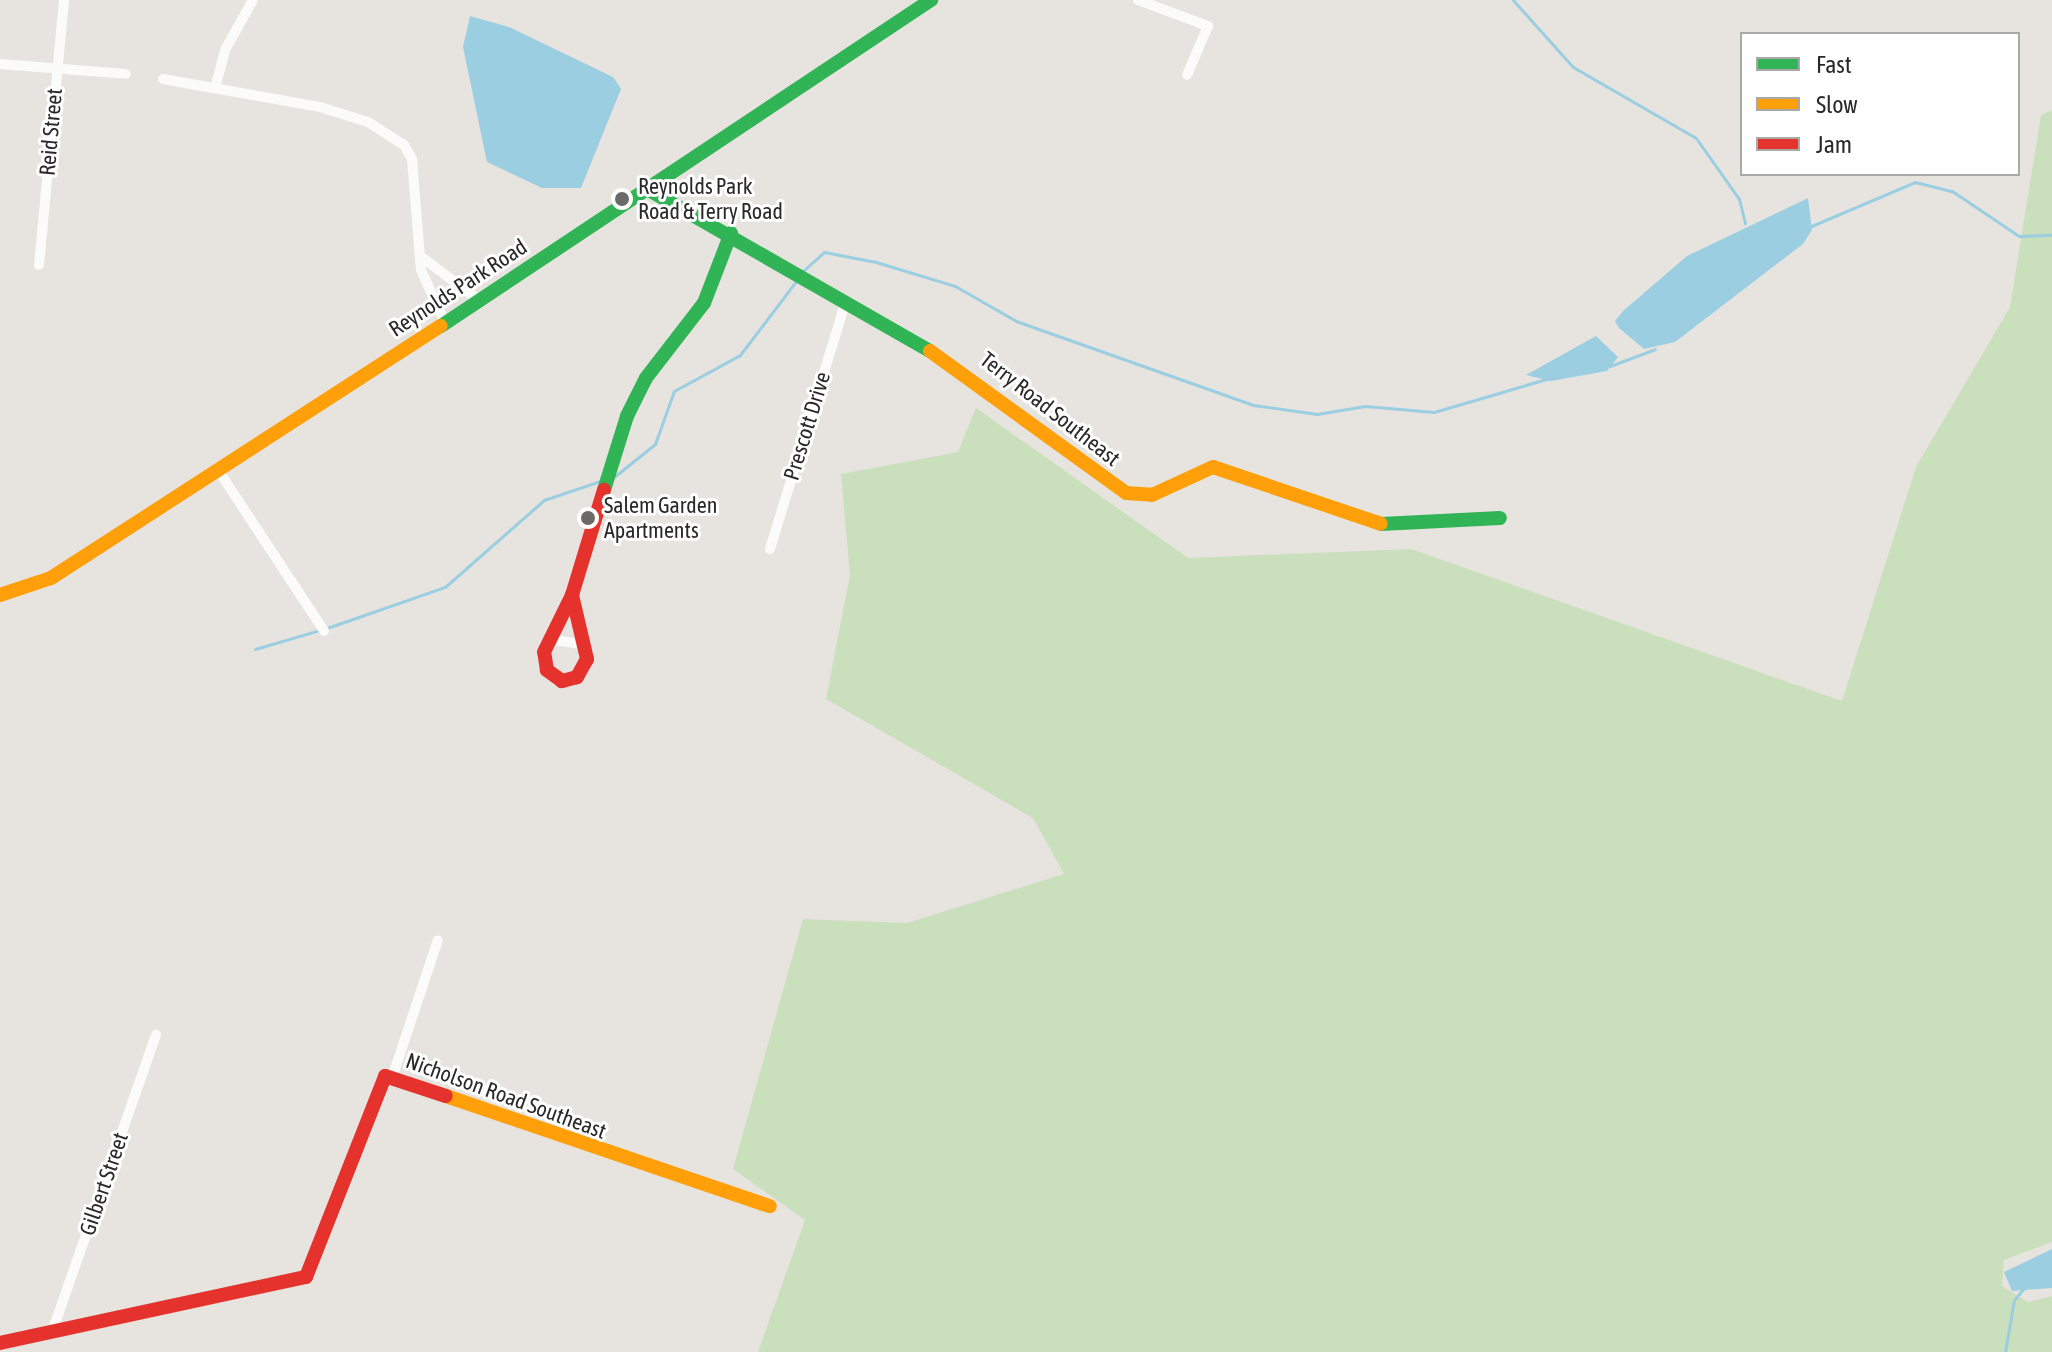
<!DOCTYPE html>
<style>
body{margin:0}
#map{position:relative;width:2052px;height:1352px;overflow:hidden;background:#e7e4e0;font-family:"Asap Condensed",sans-serif}
div>[style]{position:absolute}
.green>*{inset:0;background:#cadfbc}
.water>*{inset:0;background:#9bcee1}
.stream>*{height:3px;margin:-1.5px;padding:0 1.5px;transform-origin:1.5px;border-radius:1.5px;background:#9bcee1}
.street>*{height:10px;margin:-5px;padding:0 5px;transform-origin:5px;border-radius:5px;background:#fbfbfa}
.fast>*{height:14px;margin:-7px;padding:0 7px;transform-origin:7px;border-radius:7px;background:#30b455}
.slow>*{height:14px;margin:-7px;padding:0 7px;transform-origin:7px;border-radius:7px;background:#ff9f0a}
.jam>*{height:14px;margin:-7px;padding:0 7px;transform-origin:7px;border-radius:7px;background:#e5322d}
.dots>*{width:22px;height:22px;translate:-50% -50%;box-sizing:border-box;border:4px solid #fff;border-radius:50%}
span{translate:-50% -50%;white-space:nowrap;text-align:center;line-height:1.15;-webkit-text-stroke:6px #fff;paint-order:stroke}
.street-label{font-size:22px;color:#292929}
.poi-label{font-size:22px;color:#292929}
.left{translate:0 -50%;text-align:left}
.legend{position:absolute;left:1740px;top:32px;width:280px;height:144px;box-sizing:border-box;background:#fff;border:2px solid #a9a9a9;margin:0;padding:10px 14px;list-style:none;font-size:24px;color:#292929}
.legend li{display:flex;align-items:center;gap:16px;height:40px}
.legend b{width:40px;border:2px solid #a9a9a9}
</style>
<div id="map">
<div class="green">
<div style="clip-path:polygon(2052px 110px,2052px 1242px,2004px 1260px,2002px 1286px,2028px 1302px,2052px 1296px,2052px 1352px,758px 1352px,805px 1220px,733px 1169px,803px 919px,907px 923px,1064px 874px,1033px 818px,826px 699px,850px 575px,841px 474px,958px 452px,976px 408px,1188px 558px,1411px 549px,1842px 701px,1916px 467px,2010px 307px,2041px 115px)"></div>
</div>
<div class="water">
<div style="clip-path:polygon(470px 16px,509px 27px,613px 77px,621px 89px,581px 188px,542px 188px,487px 162px,463px 47px)"></div>
<div style="clip-path:polygon(1808px 198px,1812px 230px,1803px 244px,1675px 342px,1644px 349px,1619px 328px,1615px 321px,1623px 311px,1687px 256px)"></div>
<div style="clip-path:polygon(1596px 336px,1618px 357px,1607px 371px,1551px 381px,1526px 375px)"></div>
<div style="clip-path:polygon(2052px 1249px,2052px 1288px,2012px 1291px,2004px 1272px)"></div>
</div>
<div class="stream">
<div style="left:1513px;top:0;width:90px;rotate:48.2deg"></div>
<div style="left:1573px;top:67px;width:142px;rotate:30deg"></div>
<div style="left:1696px;top:138px;width:75px;rotate:54.8deg"></div>
<div style="left:1739px;top:199px;width:25px;rotate:76deg"></div>
<div style="left:1809px;top:227px;width:115px;rotate:-23deg"></div>
<div style="left:1915px;top:182px;width:38px;rotate:14deg"></div>
<div style="left:1952px;top:191px;width:81px;rotate:33.9deg"></div>
<div style="left:2019px;top:236px;width:33px;rotate:-2deg"></div>
<div style="left:803px;top:271px;width:28px;rotate:-42deg"></div>
<div style="left:824px;top:252px;width:53px;rotate:10.9deg"></div>
<div style="left:876px;top:262px;width:83px;rotate:16.9deg"></div>
<div style="left:955px;top:286px;width:70px;rotate:29.8deg"></div>
<div style="left:1016px;top:321px;width:251px;rotate:19.5deg"></div>
<div style="left:1253px;top:405px;width:65px;rotate:8deg"></div>
<div style="left:1317px;top:414px;width:49px;rotate:-9.5deg"></div>
<div style="left:1365px;top:406px;width:69px;rotate:5deg"></div>
<div style="left:1434px;top:412px;width:124px;rotate:-16.4deg"></div>
<div style="left:1610px;top:366px;width:48px;rotate:-20.7deg"></div>
<div style="left:614px;top:477px;width:53px;rotate:-38.8deg"></div>
<div style="left:655px;top:444px;width:56px;rotate:-70.3deg"></div>
<div style="left:674px;top:391px;width:75px;rotate:-28.6deg"></div>
<div style="left:740px;top:355px;width:94px;rotate:-52.8deg"></div>
<div style="left:327px;top:628px;width:125px;rotate:-19.2deg"></div>
<div style="left:445px;top:587px;width:132px;rotate:-41.3deg"></div>
<div style="left:544px;top:500px;width:62px;rotate:-18.7deg"></div>
<div style="left:255px;top:649px;width:68px;rotate:-16.3deg"></div>
<div style="left:2005px;top:1352px;width:53px;rotate:-80.2deg"></div>
<div style="left:2014px;top:1300px;width:16px;rotate:-50deg"></div>
</div>
<div class="street">
<div style="left:1138px;top:0;width:75px;rotate:20.4deg"></div>
<div style="left:1208px;top:26px;width:53px;rotate:113.2deg"></div>
<div style="left:0;top:64px;width:126px;rotate:4.5deg"></div>
<div style="left:163px;top:79px;width:159px;rotate:10.1deg"></div>
<div style="left:320px;top:107px;width:50px;rotate:17.4deg"></div>
<div style="left:368px;top:122px;width:43px;rotate:32.6deg"></div>
<div style="left:404px;top:145px;width:16px;rotate:60deg"></div>
<div style="left:412px;top:159px;width:111px;rotate:85.4deg"></div>
<div style="left:421px;top:270px;width:58px;rotate:65.6deg"></div>
<div style="left:215px;top:88px;width:39px;rotate:-75deg"></div>
<div style="left:225px;top:50px;width:57px;rotate:-60.8deg"></div>
<div style="left:420px;top:256px;width:74px;rotate:36.7deg"></div>
<div style="left:39px;top:265px;width:266px;rotate:-84.6deg"></div>
<div style="left:220px;top:473px;width:189px;rotate:56.6deg"></div>
<div style="left:770px;top:549px;width:256px;rotate:-73deg"></div>
<div style="left:555px;top:640px;width:26px;rotate:9deg"></div>
<div style="left:392px;top:1078px;width:145px;rotate:-71.6deg"></div>
<div style="left:52px;top:1332px;width:315px;rotate:-70.7deg"></div>
</div>
<div class="fast">
<div style="left:647px;top:189px;width:326px;rotate:29.8deg"></div>
<div style="left:441px;top:326px;width:589px;rotate:-33.64deg"></div>
<div style="left:604px;top:490px;width:77px;rotate:-72.7deg"></div>
<div style="left:627px;top:416px;width:42px;rotate:-63.4deg"></div>
<div style="left:646px;top:378px;width:95px;rotate:-52.3deg"></div>
<div style="left:704px;top:303px;width:75px;rotate:-68.9deg"></div>
<div style="left:1381px;top:524px;width:119px;rotate:-2.9deg"></div>
</div>
<div class="slow">
<div style="left:930px;top:351px;width:242px;rotate:35.9deg"></div>
<div style="left:1126px;top:493px;width:26px;rotate:4deg"></div>
<div style="left:1152px;top:495px;width:67px;rotate:-24.7deg"></div>
<div style="left:1213px;top:467px;width:177px;rotate:18.7deg"></div>
<div style="left:0;top:595px;width:54px;rotate:-18.4deg"></div>
<div style="left:51px;top:578px;width:464px;rotate:-32.9deg"></div>
<div style="left:446px;top:1096px;width:342px;rotate:18.8deg"></div>
</div>
<div class="jam">
<div style="left:572px;top:595px;width:66px;rotate:76.8deg"></div>
<div style="left:587px;top:659px;width:21px;rotate:119deg"></div>
<div style="left:577px;top:677px;width:16px;rotate:165deg"></div>
<div style="left:562px;top:681px;width:19px;rotate:-144deg"></div>
<div style="left:547px;top:670px;width:18px;rotate:-99deg"></div>
<div style="left:544px;top:652px;width:64px;rotate:-63.8deg"></div>
<div style="left:572px;top:595px;width:110px;rotate:-73.1deg"></div>
<div style="left:0;top:1343px;width:313px;rotate:-12.2deg"></div>
<div style="left:306px;top:1277px;width:216px;rotate:-68.5deg"></div>
<div style="left:385px;top:1076px;width:64px;rotate:18.2deg"></div>
</div>
<div class="dots">
<div style="left:622px;top:199px;background:#6c6a69"></div>
<div style="left:588px;top:518px;background:#6c6a69"></div>
</div>
<div class="street-label">
<span style="left:51px;top:132px;rotate:-85deg">Reid Street</span>
<span style="left:458px;top:288px;rotate:-33deg">Reynolds Park Road</span>
<span style="left:1050px;top:409px;rotate:38deg">Terry Road Southeast</span>
<span style="left:807px;top:426px;rotate:-73deg">Prescott Drive</span>
<span style="left:506px;top:1096px;rotate:20deg">Nicholson Road Southeast</span>
<span style="left:104px;top:1184px;rotate:-71deg">Gilbert Street</span>
</div>
<div class="poi-label">
<span class="left" style="left:638px;top:199px">Reynolds Park<br>Road &amp; Terry Road</span>
<span class="left" style="left:604px;top:518px">Salem Garden<br>Apartments</span>
</div>
<ul class="legend">
<li><b style="height:10px;background:#30b455"></b>Fast</li>
<li><b style="height:10px;background:#ff9f0a"></b>Slow</li>
<li><b style="height:10px;background:#e5322d"></b>Jam</li>
</ul>
</div>
